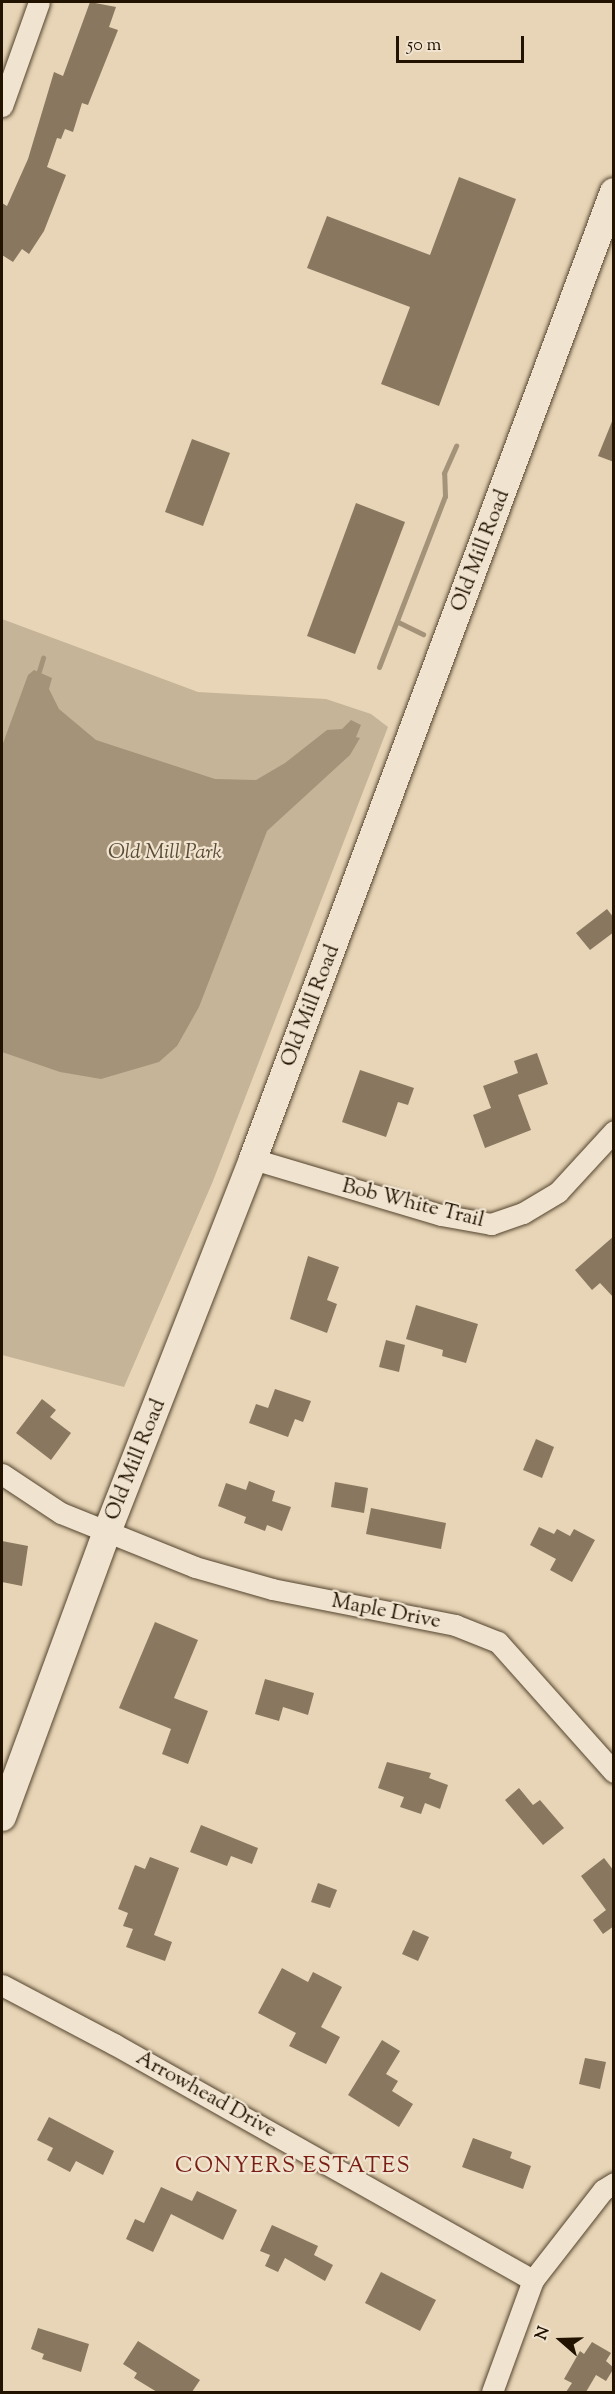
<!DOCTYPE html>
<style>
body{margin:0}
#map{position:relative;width:615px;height:2394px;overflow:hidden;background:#e8d5b7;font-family:"Sorts Mill Goudy",serif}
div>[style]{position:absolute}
.green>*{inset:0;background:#c6b498}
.water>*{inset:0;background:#a59379}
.stream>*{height:5px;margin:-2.5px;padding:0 2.5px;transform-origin:2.5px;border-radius:2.5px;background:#a59379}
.building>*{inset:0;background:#89785f}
.roads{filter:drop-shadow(0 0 2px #54442e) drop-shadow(0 0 2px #54442e)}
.street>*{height:21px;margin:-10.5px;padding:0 10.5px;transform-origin:10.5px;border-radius:10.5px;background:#f0e4d0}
.secondary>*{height:28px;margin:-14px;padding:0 14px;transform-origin:14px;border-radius:14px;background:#f0e4d0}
span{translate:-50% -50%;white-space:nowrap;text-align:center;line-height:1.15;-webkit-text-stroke:4.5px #f0e4d0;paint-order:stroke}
.street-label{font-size:21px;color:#221300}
.park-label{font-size:21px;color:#5b4b35;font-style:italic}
.neighbourhood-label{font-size:22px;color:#7a1f14;letter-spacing:1.5px}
.frame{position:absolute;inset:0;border:3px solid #221300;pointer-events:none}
.north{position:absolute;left:531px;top:2310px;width:60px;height:60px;-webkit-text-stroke:4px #f0e4d0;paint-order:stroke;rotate:290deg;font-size:16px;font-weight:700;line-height:24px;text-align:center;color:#221300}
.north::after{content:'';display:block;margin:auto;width:21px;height:27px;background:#221300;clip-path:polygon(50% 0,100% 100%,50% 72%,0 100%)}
.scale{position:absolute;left:396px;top:36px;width:128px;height:27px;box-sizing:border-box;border:3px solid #221300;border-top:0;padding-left:8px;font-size:18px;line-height:21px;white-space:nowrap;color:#221300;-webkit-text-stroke:4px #f0e4d0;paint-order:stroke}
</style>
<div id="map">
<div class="green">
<div style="clip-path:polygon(2px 619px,198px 692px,326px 699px,371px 714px,388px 727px,213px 1181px,124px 1387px,2px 1355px)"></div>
</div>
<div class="water">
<div style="clip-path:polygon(34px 670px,52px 678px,49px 689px,59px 709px,96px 740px,215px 779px,256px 780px,285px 763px,327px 730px,342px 729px,351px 720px,361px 725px,356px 737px,360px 738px,350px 755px,267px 831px,199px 1007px,177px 1046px,159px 1062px,101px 1079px,60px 1072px,2px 1052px,2px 746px,28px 675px)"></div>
</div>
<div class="stream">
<div style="left:398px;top:622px;width:28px;rotate:26deg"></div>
<div style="left:379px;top:667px;width:183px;rotate:-68.9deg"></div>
<div style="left:445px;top:496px;width:23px;rotate:-92deg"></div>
<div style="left:444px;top:473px;width:30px;rotate:-66deg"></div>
<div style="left:39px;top:671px;width:14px;rotate:-73deg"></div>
</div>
<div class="building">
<div style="clip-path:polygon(90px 2px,116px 7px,109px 27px,118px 30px,88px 105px,82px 103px,73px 132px,65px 129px,61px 139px,57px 138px,47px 167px,66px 175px,44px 231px,29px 254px,22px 249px,13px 262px,2px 255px,2px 203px,7px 206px,28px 159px,54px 72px,63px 76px)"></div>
<div style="clip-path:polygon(459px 177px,516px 199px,439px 406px,381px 384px,410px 307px,307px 268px,327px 216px,430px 255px)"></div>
<div style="clip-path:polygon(613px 419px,614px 420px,614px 462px,598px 456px)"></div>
<div style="clip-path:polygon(192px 439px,230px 453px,203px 526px,165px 512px)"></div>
<div style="clip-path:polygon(356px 503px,405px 522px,355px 654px,307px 636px)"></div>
<div style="clip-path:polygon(607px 909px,614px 918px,614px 932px,590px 950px,576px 933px)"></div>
<div style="clip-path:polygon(537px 1053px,548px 1084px,518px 1095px,531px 1130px,485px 1148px,473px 1115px,491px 1108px,483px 1086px,518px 1073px,514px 1061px)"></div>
<div style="clip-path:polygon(360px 1070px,414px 1088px,408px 1105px,398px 1102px,386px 1137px,342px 1122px)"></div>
<div style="clip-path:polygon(614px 1236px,614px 1298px,600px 1283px,592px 1290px,575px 1270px)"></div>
<div style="clip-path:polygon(308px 1256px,339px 1267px,327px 1300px,337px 1304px,327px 1333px,290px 1319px)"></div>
<div style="clip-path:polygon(416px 1305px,478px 1324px,466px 1363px,442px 1356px,443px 1350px,406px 1339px)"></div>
<div style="clip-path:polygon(386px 1340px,405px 1345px,399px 1372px,379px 1367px)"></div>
<div style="clip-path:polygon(275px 1389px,311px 1401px,303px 1422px,295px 1419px,288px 1437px,249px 1423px,256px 1404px,268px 1408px)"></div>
<div style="clip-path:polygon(42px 1399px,56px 1410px,50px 1417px,71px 1433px,51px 1460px,16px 1433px)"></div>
<div style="clip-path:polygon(536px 1439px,554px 1447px,542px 1478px,523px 1470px)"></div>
<div style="clip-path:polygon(249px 1481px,275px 1491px,272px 1501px,291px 1507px,282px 1531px,267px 1525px,265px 1531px,244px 1523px,246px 1517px,218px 1506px,226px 1483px,246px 1490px)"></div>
<div style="clip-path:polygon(335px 1482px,368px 1488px,364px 1513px,331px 1507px)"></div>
<div style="clip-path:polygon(371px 1508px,446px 1523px,441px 1549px,366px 1534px)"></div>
<div style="clip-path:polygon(539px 1527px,554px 1534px,557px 1529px,570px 1536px,574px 1529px,595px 1540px,572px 1582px,550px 1570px,556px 1559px,530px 1545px)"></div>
<div style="clip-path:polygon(2px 1541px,28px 1546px,22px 1586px,2px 1582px)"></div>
<div style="clip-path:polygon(155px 1622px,198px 1640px,174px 1698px,208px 1711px,188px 1764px,162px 1754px,171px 1729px,119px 1708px)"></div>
<div style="clip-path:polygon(265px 1679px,314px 1693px,308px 1715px,283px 1707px,279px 1721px,255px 1714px)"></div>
<div style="clip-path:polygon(387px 1762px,431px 1773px,429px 1778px,448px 1785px,440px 1809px,425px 1803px,421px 1814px,400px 1807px,404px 1797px,378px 1788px)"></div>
<div style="clip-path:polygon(519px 1788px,533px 1805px,540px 1800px,564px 1828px,543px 1845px,505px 1800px)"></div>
<div style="clip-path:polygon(201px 1825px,258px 1848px,252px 1864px,231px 1856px,227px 1866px,190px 1852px)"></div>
<div style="clip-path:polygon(150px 1857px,179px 1868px,154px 1935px,172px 1942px,165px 1961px,126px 1947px,133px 1929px,123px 1926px,128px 1913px,118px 1909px,135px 1865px,145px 1869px)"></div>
<div style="clip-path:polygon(604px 1858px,614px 1871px,614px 1926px,603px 1934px,593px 1920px,606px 1910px,581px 1876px)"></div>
<div style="clip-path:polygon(318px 1883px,337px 1890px,330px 1908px,311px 1902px)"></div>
<div style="clip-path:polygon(413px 1930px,429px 1937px,418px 1961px,402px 1954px)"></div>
<div style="clip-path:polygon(282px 1968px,308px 1982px,313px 1972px,342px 1987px,321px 2027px,340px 2037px,326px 2064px,289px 2046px,296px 2033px,258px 2013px)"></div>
<div style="clip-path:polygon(382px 2040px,400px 2051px,386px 2074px,398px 2081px,392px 2091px,413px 2104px,399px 2127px,348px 2095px)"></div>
<div style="clip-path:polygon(585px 2058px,606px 2062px,600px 2089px,579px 2084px)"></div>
<div style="clip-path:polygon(49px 2117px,114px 2151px,103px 2175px,76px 2161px,70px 2172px,47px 2160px,53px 2148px,37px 2140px)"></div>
<div style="clip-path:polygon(473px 2138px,512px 2152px,510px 2158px,531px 2166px,523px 2189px,462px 2167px)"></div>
<div style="clip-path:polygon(161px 2187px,192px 2201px,197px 2191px,237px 2210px,223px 2240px,171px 2214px,153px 2252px,126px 2239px,135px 2219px,144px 2223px)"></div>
<div style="clip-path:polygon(272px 2225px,318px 2246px,314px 2255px,333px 2265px,325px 2281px,285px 2258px,278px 2272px,265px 2266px,270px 2255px,260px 2251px)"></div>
<div style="clip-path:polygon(381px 2272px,436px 2300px,420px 2331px,365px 2303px)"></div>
<div style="clip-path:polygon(38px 2328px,89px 2344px,81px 2372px,42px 2359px,44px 2354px,31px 2349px)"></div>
<div style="clip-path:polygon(138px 2341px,200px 2380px,192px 2392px,157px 2392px,134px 2378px,137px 2373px,123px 2364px)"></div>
<div style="clip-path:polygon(592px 2342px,611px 2353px,606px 2361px,614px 2368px,606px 2381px,596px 2375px,586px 2392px,566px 2392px,572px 2383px,564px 2379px,580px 2351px,584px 2354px)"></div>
</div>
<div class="roads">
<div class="street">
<div style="left:2px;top:106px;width:110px;rotate:-70.4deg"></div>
<div style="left:253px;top:1159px;width:196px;rotate:16.6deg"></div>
<div style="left:441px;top:1215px;width:51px;rotate:10.2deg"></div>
<div style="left:491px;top:1224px;width:34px;rotate:-19deg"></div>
<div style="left:523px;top:1213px;width:41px;rotate:-31deg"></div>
<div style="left:558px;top:1192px;width:83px;rotate:-47.4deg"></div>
<div style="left:2px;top:1474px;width:71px;rotate:33.5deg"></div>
<div style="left:61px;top:1513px;width:144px;rotate:21.9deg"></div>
<div style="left:195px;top:1567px;width:80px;rotate:15.9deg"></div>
<div style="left:272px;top:1589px;width:187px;rotate:11.1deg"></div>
<div style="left:455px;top:1625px;width:46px;rotate:21.6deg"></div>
<div style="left:498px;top:1642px;width:174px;rotate:48.3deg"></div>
<div style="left:2px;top:1985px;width:127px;rotate:27.8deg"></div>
<div style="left:114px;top:2044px;width:481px;rotate:29.4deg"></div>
<div style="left:492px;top:2392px;width:119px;rotate:-69.9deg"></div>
<div style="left:533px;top:2280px;width:114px;rotate:-52.1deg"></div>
<div style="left:603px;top:2190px;width:13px;rotate:-32deg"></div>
</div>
<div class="secondary">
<div style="left:2px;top:1817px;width:304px;rotate:-69.8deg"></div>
<div style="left:107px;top:1532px;width:401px;rotate:-68.6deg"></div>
<div style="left:253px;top:1159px;width:1032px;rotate:-69.53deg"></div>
</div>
</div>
<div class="street-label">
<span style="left:481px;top:551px;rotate:-69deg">Old Mill Road</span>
<span style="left:311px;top:1006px;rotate:-69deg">Old Mill Road</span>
<span style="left:413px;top:1204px;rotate:14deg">Bob White Trail</span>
<span style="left:136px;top:1460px;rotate:-68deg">Old Mill Road</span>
<span style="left:386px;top:1612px;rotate:11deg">Maple Drive</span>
<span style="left:206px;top:2095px;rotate:29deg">Arrowhead Drive</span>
</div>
<div class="park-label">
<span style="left:165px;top:853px">Old Mill Park</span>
</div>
<div class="neighbourhood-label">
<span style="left:293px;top:2168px">CONYERS ESTATES</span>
</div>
<div class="frame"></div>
<div class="north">N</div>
<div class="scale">50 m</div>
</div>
